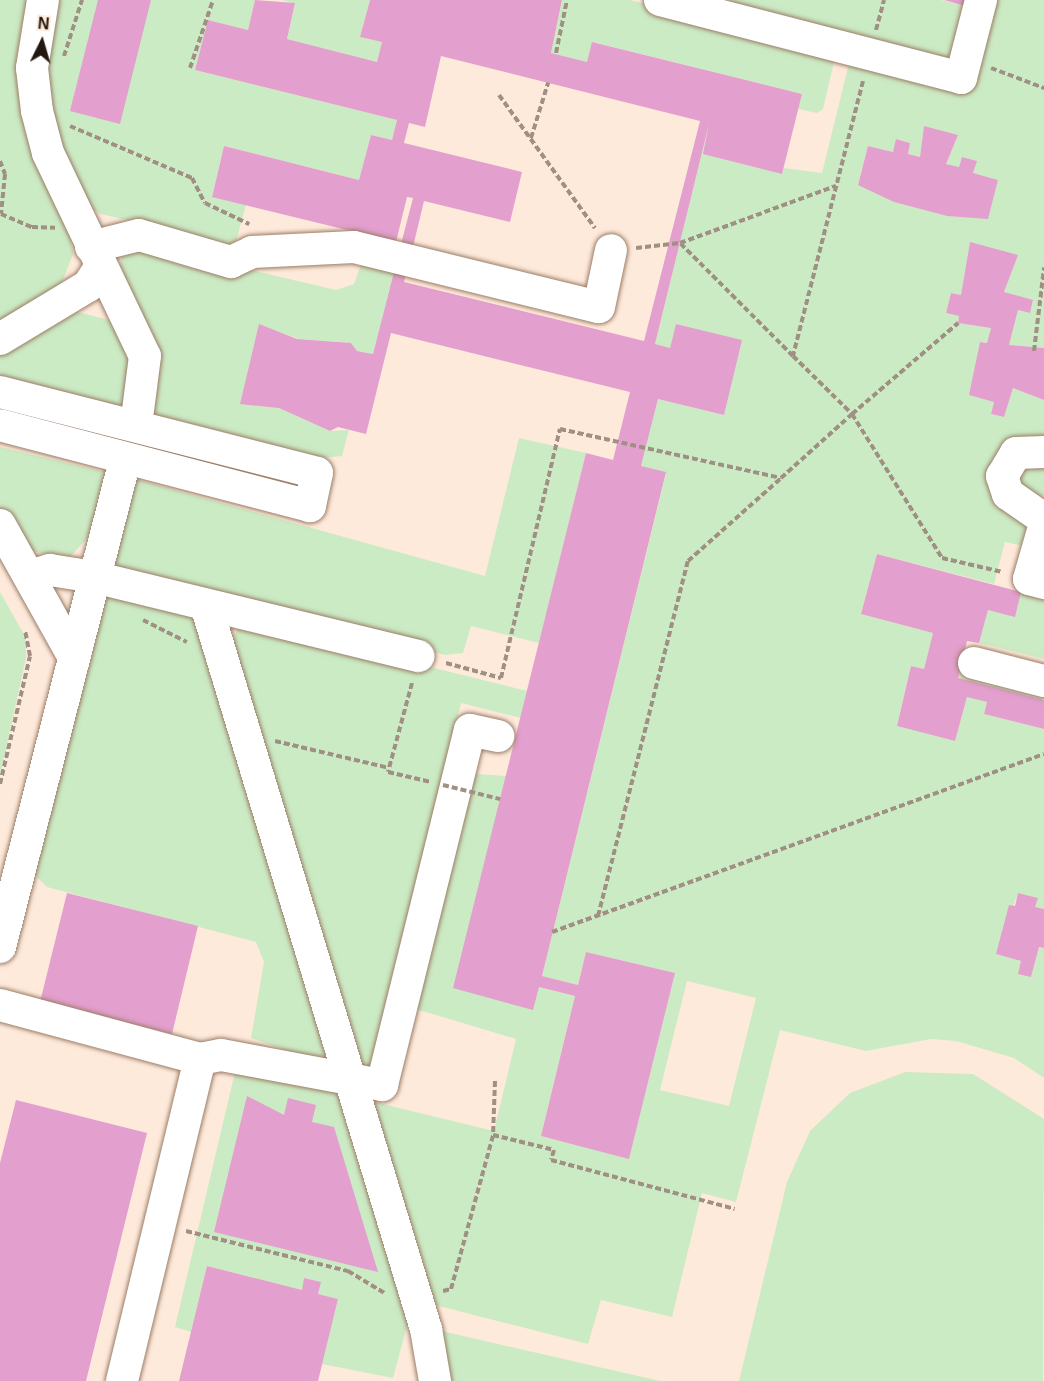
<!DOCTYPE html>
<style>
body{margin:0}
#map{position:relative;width:1044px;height:1381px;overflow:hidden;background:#feeadb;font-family:Helvetica,sans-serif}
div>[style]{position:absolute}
.green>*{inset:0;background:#cbebc4}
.building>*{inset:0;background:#e39fcd}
.path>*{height:4px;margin-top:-2px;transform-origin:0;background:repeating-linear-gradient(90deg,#a09083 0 6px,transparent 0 9px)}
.roads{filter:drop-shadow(0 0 2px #9b7d67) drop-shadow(0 0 2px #9b7d67)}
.minor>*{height:32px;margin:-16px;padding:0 16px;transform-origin:16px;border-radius:16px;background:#fff}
.path-bridge>*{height:4px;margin-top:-2px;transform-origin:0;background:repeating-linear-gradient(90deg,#a09083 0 6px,transparent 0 9px)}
span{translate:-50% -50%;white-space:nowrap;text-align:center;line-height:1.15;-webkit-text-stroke:5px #feeadb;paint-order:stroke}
.north{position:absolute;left:12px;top:12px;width:60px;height:60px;-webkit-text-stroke:4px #feeadb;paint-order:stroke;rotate:5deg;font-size:16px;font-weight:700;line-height:24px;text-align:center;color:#23180f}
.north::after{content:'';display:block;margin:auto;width:21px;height:27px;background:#23180f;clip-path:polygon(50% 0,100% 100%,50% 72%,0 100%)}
</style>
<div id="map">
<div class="green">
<div style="clip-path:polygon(0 0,31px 0,73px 254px,61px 285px,0 327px)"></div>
<div style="clip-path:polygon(52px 0,255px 0,248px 30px,208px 20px,195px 70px,397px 120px,392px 140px,371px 135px,359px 180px,224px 146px,212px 196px,246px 205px,235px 245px,101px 214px,89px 207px,51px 125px,45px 42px)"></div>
<div style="clip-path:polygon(282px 0,370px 0,360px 37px,382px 42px,377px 62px,287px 39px,295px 4px)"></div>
<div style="clip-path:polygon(562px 0,630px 0,825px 49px,835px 58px,823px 109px,817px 113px,798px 109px,802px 94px,593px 42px,587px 62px,551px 53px)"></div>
<div style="clip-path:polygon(evenodd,694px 0,941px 0,965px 6px,967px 0,1044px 0,1044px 348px,1009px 345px,1018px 310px,1030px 313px,1033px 301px,1004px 292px,1017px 255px,970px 243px,961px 295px,951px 293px,946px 313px,959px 316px,958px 323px,991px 328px,987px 343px,980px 342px,970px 395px,994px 402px,991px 414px,1004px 417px,1013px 388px,1044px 400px,1044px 444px,1011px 448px,1029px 547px,1005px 542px,994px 584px,877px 554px,861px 614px,933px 633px,924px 669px,911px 666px,897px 726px,955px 741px,967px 697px,987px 702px,984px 714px,1044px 729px,1044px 909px,1035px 907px,1037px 898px,1018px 893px,996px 954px,1021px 961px,1031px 977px,1039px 947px,1044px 948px,1044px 1078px,1014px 1058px,956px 1041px,931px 1039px,866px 1051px,780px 1030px,736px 1202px,702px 1193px,672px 1317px,601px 1300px,588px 1344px,431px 1304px,366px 1100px,494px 1131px,516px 1039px,416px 1009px,467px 779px,475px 774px,506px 776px,533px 1009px,539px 987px,575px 996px,541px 1136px,629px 1158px,675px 973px,586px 952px,578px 985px,542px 976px,666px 473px,641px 466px,658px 399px,724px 415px,741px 340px,676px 324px,670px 348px,655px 344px,709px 124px,704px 154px,782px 174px,784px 168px,822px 173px,854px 43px,694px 0,924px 127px,958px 135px,946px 164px,959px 167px,962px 157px,976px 161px,973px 173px,998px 180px,988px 218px,947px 216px,895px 202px,858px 184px,868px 146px,893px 152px,897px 139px,910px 143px,908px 154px,920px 157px,924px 127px,694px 0,687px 981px,756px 998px,729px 1106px,660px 1090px,687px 981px)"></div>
<div style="clip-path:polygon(140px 244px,336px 290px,354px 284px,363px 259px,395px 268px,373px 354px,357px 351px,351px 343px,299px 339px,259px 325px,279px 408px,330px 431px,349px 430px,342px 456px,323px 458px,148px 413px,156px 351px,120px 265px,123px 253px)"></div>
<div style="clip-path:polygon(74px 311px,109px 320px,132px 349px,123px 413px,0 383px,0 348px)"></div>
<div style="clip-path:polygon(519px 438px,586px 453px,539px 643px,471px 626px,463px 653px,445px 655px,123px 575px,112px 565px,131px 478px,485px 576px)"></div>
<div style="clip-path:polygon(0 447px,113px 474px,91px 534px,69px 558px,31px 551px,0 513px)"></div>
<div style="clip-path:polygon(1044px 459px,1044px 495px,1031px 500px,1010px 468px)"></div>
<div style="clip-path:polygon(0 592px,26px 638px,26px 658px,0 776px)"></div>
<div style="clip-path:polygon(1021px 592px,1044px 598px,1044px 659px,979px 643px,988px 610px)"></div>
<div style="clip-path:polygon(110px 594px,189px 615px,198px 625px,328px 1048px,324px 1056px,312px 1059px,251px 1038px,264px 962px,256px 942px,47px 887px,35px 875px,103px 598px)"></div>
<div style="clip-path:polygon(261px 625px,527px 691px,521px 718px,461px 703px,372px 1073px,358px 1064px,231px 639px,240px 627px)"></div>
<div style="clip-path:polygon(960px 670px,1044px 691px,1044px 700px,958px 678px)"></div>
<div style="clip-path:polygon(235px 1072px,339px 1092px,408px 1322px,393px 1378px,322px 1364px,338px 1299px,318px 1294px,320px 1282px,305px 1278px,302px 1290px,207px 1266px,191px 1332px,175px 1327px)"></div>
<div style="clip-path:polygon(905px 1072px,973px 1074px,1044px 1119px,1043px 1381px,739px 1381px,787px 1182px,810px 1131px,850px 1093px)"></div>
<div style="clip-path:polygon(437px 1330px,660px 1381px,442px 1381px)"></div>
</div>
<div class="building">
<div style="clip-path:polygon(98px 0,151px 0,120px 124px,70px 111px)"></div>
<div style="clip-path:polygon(255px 0,295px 3px,287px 39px,377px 62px,382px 42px,360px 37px,370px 0,562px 0,551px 53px,587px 62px,592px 42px,802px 94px,782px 174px,703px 154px,709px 124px,655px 344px,670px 348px,676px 324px,742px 340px,724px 415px,658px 399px,641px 466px,666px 472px,542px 976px,578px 985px,586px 952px,675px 973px,629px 1159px,541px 1136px,575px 996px,539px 987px,533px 1010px,453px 988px,586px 453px,613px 460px,630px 392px,391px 333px,366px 434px,338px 427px,330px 431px,279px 408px,240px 404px,259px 324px,297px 339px,351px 343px,357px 351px,373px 354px,395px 268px,407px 270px,404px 282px,644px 341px,700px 121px,441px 56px,425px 127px,409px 123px,404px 143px,522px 172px,510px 222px,424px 201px,412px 251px,400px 248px,413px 198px,407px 197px,396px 242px,212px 197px,224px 146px,359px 180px,371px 135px,392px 140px,397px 120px,195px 70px,208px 20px,248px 30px)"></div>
<div style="clip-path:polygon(944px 0,967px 0,965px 6px)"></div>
<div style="clip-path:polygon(924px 126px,958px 135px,946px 164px,959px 167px,962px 157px,977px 161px,973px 173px,998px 180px,988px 219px,947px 216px,894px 202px,858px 185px,868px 146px,893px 152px,896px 139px,910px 143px,908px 154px,920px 157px)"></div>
<div style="clip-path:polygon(970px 242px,1018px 255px,1004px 292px,1033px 300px,1030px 313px,1018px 310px,1009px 345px,1044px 348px,1044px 400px,1013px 388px,1004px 417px,991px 414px,994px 402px,969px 395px,980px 342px,987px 343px,991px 328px,958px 323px,959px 316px,946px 313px,951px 293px,961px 295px)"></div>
<div style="clip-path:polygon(877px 554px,1021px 592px,1015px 617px,988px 610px,979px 643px,967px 641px,958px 678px,1044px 700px,1044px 729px,984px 714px,987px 702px,967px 697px,955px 741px,897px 726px,911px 666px,924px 669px,933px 633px,861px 614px)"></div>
<div style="clip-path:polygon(67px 893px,198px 926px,172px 1034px,40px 1002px)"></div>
<div style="clip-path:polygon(1018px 893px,1038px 898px,1035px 907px,1044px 909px,1044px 948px,1039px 947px,1031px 977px,1018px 974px,1021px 961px,996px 954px,1009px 905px,1015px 906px)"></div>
<div style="clip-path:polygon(247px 1096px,284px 1115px,288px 1098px,316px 1105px,312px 1122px,334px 1127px,378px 1272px,214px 1232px)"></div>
<div style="clip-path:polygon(16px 1100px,147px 1133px,86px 1381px,0 1381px,0 1163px)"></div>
<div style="clip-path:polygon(207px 1266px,302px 1290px,304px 1278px,321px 1282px,318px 1294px,338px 1299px,318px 1381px,179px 1381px)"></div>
</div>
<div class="path">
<div style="left:876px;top:30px;width:31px;rotate:-75deg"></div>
<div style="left:556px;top:53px;width:54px;rotate:-78.3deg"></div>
<div style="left:64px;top:56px;width:59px;rotate:-72.2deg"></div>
<div style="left:190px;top:68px;width:72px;rotate:-71.3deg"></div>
<div style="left:991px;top:68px;width:57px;rotate:20.7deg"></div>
<div style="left:863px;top:81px;width:284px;rotate:104.3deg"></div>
<div style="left:793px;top:356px;width:83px;rotate:44.5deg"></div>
<div style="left:852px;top:414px;width:140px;rotate:-40.6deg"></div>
<div style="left:499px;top:95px;width:164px;rotate:54.2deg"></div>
<div style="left:70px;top:126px;width:133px;rotate:23.1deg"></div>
<div style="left:192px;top:178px;width:28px;rotate:63deg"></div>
<div style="left:205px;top:203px;width:49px;rotate:25.5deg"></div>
<div style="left:531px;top:138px;width:58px;rotate:-72.8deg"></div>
<div style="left:0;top:161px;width:14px;rotate:69deg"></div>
<div style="left:5px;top:174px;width:40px;rotate:95.7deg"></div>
<div style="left:1px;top:214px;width:34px;rotate:23deg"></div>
<div style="left:32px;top:227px;width:23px;rotate:2deg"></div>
<div style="left:636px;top:248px;width:44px;rotate:-6.5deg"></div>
<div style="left:1034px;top:351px;width:84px;rotate:-83.1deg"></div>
<div style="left:793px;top:356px;width:160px;rotate:-135deg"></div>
<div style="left:680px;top:243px;width:166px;rotate:-20.1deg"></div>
<div style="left:143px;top:620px;width:49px;rotate:26.6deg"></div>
<div style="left:446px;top:663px;width:57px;rotate:15.3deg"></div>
<div style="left:501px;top:678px;width:256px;rotate:-76.7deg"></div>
<div style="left:560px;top:429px;width:226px;rotate:12.5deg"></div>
<div style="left:781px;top:478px;width:96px;rotate:-42deg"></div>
<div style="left:852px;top:414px;width:170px;rotate:58deg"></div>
<div style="left:942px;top:558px;width:62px;rotate:13.1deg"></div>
<div style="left:412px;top:683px;width:92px;rotate:105.1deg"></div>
<div style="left:388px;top:772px;width:44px;rotate:13.1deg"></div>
<div style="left:275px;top:741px;width:117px;rotate:13.3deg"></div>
<div style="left:0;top:784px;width:131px;rotate:-76.8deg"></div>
<div style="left:30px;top:656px;width:25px;rotate:-101deg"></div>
<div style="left:598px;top:916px;width:366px;rotate:-75.8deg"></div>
<div style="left:688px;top:561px;width:123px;rotate:-41.7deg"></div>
<div style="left:552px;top:932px;width:523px;rotate:-19.89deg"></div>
<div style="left:495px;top:1081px;width:54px;rotate:92.1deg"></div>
<div style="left:493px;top:1135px;width:63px;rotate:13.8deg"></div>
<div style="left:554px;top:1150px;width:10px;rotate:107deg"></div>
<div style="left:551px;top:1160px;width:190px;rotate:14.9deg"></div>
<div style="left:186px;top:1231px;width:167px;rotate:13.9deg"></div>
<div style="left:348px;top:1271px;width:44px;rotate:31.2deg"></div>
<div style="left:443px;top:1291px;width:8px;rotate:-14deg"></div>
<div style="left:451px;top:1289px;width:160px;rotate:-74.7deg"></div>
</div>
<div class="roads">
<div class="minor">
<div style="left:43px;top:0;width:69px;rotate:99.2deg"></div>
<div style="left:32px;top:68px;width:43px;rotate:83.4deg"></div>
<div style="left:37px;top:111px;width:43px;rotate:75.3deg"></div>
<div style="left:48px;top:153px;width:225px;rotate:64.5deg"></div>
<div style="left:145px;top:356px;width:55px;rotate:97.3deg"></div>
<div style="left:660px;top:0;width:311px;rotate:14.5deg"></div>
<div style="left:961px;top:78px;width:81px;rotate:-75.6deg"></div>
<div style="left:91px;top:247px;width:49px;rotate:-14deg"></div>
<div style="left:139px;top:235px;width:96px;rotate:16.4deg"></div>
<div style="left:231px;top:262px;width:23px;rotate:-25deg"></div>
<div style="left:252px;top:252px;width:102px;rotate:-2.8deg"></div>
<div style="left:354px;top:247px;width:252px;rotate:13.8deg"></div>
<div style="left:599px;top:307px;width:58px;rotate:-78.1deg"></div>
<div style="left:0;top:339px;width:103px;rotate:-31.1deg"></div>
<div style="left:88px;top:286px;width:20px;rotate:-57deg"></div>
<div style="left:0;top:392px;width:327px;rotate:14.3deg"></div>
<div style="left:317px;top:473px;width:34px;rotate:102deg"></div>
<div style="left:310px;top:506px;width:320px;rotate:-165.4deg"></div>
<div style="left:1044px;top:452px;width:28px;rotate:178deg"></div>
<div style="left:1016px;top:453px;width:27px;rotate:121deg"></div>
<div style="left:1002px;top:476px;width:19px;rotate:72deg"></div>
<div style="left:1008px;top:494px;width:44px;rotate:34.8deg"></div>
<div style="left:0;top:525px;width:148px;rotate:60.8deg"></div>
<div style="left:1044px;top:527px;width:54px;rotate:106.1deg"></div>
<div style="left:1029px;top:579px;width:16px;rotate:15deg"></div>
<div style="left:30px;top:576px;width:21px;rotate:-17deg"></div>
<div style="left:50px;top:570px;width:45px;rotate:9deg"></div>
<div style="left:94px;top:577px;width:334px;rotate:13.7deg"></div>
<div style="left:206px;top:605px;width:757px;rotate:73.1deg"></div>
<div style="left:426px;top:1329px;width:53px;rotate:80.2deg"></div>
<div style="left:974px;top:663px;width:72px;rotate:14.4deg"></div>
<div style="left:0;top:947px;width:487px;rotate:-75.6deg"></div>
<div style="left:0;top:1005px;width:207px;rotate:15.1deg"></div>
<div style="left:200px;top:1059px;width:21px;rotate:-11deg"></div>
<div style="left:221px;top:1055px;width:164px;rotate:10.6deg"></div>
<div style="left:382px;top:1085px;width:366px;rotate:-76.1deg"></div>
<div style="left:470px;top:730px;width:29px;rotate:12deg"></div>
<div style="left:122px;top:1381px;width:331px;rotate:-76.4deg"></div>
</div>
</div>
<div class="path-bridge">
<div style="left:443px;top:785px;width:59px;rotate:13.8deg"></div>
</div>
<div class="north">N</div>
</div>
